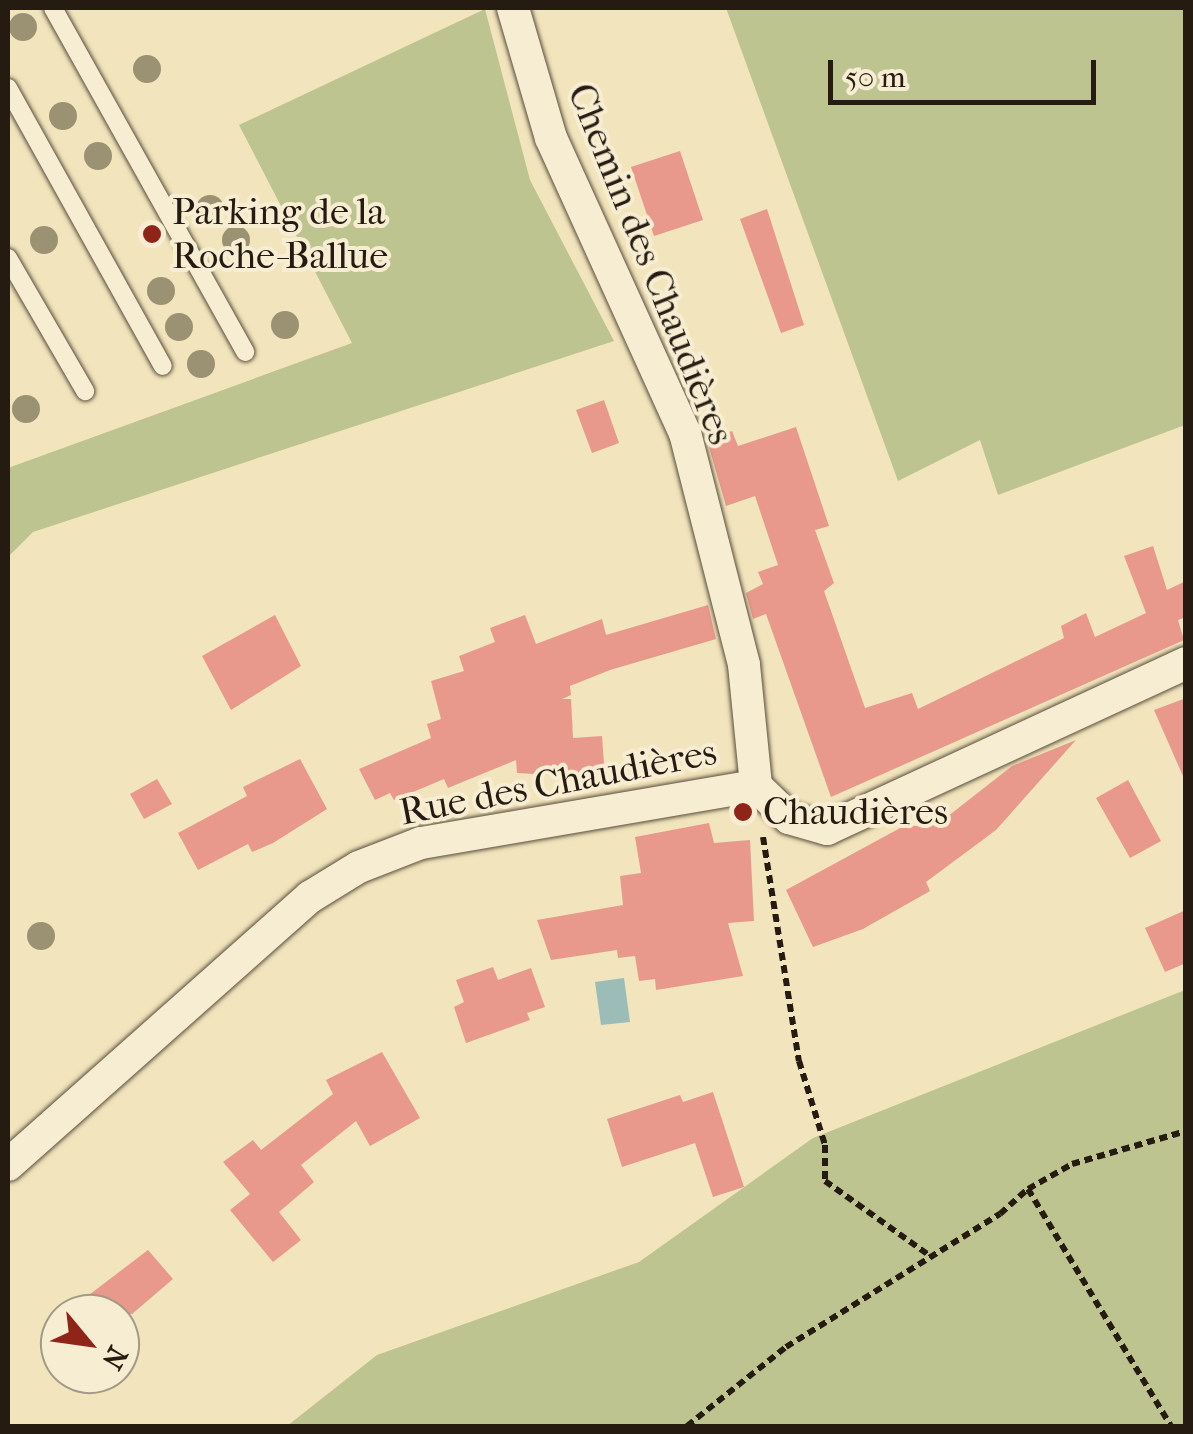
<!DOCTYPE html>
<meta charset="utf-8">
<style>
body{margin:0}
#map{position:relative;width:1193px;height:1434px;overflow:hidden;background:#f2e4bc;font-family:"IM FELL French Canon",serif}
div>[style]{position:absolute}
.green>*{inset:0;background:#bdc48f}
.water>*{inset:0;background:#9cbdb7}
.building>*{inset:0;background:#e8998c}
.path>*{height:6px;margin-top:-3px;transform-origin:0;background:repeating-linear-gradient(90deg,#251b11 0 8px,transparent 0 13px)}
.roads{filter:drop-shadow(0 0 2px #584d3c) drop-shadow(0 0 2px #584d3c)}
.service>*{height:18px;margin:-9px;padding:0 9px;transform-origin:9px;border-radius:9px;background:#f7edd3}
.minor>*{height:32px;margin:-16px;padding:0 16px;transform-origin:16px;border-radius:16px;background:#f7edd3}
.trees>*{width:28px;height:28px;margin:-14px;border-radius:50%;background:#9b9273}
.dots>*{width:28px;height:28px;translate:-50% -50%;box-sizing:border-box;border:5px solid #f7edd3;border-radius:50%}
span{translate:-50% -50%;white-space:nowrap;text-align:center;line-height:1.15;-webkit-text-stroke:8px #f7edd3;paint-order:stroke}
.poi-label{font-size:38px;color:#251b11}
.left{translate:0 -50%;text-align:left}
.street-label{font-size:38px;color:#251b11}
.frame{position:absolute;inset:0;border:10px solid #251b11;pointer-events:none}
.north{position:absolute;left:40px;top:1294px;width:100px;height:100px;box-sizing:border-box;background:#f7edd3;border:2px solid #a39985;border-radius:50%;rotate:119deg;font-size:28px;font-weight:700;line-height:40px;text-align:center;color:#251b11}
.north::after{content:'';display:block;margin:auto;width:35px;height:45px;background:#8f2418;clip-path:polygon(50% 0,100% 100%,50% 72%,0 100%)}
.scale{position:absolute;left:828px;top:60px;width:268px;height:45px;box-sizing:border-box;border:5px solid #251b11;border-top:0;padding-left:12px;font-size:30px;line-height:35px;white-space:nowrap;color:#251b11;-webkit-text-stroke:8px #f7edd3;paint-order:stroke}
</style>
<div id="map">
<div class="green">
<div style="clip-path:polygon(726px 8px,1185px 8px,1185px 425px,998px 495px,980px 440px,898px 481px)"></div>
<div style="clip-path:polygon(485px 9px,530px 180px,614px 341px,33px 532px,8px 557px,8px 468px,352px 343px,239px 125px)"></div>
<div style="clip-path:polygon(1185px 990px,1185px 1426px,287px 1426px,377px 1355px,639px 1262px,813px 1138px)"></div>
</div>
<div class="water">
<div style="clip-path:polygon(624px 978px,630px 1022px,601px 1025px,595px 982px)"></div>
</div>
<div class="building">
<div style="clip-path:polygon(680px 151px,703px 220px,654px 236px,631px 167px)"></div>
<div style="clip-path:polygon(767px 209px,804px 325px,781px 333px,740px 219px)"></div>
<div style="clip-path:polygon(604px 400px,619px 443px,592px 453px,576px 410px)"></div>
<div style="clip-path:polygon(796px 427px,829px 526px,815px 530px,834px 583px,824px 591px,865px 708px,912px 693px,918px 709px,1064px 638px,1061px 626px,1086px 613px,1095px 637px,1146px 613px,1124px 556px,1153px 546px,1167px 590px,1186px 581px,1186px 617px,1178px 620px,1184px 640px,831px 797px,766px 614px,753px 619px,746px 593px,763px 584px,758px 572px,778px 565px,755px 496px,726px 506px,707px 440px,732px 431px,738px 446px)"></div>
<div style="clip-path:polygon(708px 605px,716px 639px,610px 670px,570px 686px,571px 695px,562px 699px,571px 699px,573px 738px,602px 736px,605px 778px,517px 773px,516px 760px,448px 788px,444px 779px,394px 800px,390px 793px,375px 800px,359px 769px,431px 738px,427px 724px,441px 719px,431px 681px,464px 671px,459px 656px,495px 642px,490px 628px,525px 615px,536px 644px,602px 619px,606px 635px)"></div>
<div style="clip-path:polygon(275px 615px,301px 666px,231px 710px,202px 656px)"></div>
<div style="clip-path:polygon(1186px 698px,1186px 783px,1154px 710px)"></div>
<div style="clip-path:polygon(1076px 740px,996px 830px,926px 882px,930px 891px,863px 929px,813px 947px,786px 890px,902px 827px,938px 824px,1012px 766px)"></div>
<div style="clip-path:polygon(300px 759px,327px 809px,273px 843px,252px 852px,248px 844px,198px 870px,178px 833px,247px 796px,243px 787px)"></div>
<div style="clip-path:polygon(157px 779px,172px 804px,144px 819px,130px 794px)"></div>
<div style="clip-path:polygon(1128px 780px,1161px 841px,1130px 858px,1096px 798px)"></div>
<div style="clip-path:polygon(709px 823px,714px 843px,750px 840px,754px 921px,728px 923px,743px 976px,656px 990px,655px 979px,639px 981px,635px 956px,618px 958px,617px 950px,551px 960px,537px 920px,623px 905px,620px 876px,641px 873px,635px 837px)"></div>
<div style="clip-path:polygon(1186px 910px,1186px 963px,1165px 972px,1145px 928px)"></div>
<div style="clip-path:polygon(493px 967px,498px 980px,531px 968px,545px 1007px,527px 1013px,530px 1020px,466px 1043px,454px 1007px,464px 1002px,456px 980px)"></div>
<div style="clip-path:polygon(382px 1052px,420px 1118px,370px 1146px,356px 1121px,301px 1165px,314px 1182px,279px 1212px,301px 1240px,273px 1262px,230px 1210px,250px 1194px,223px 1162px,253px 1140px,261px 1150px,333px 1094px,326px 1080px)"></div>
<div style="clip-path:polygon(713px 1092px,744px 1187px,713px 1197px,695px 1143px,622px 1167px,607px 1119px,680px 1095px,683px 1102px)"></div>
<div style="clip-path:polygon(148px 1250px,173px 1279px,132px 1314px,64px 1314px)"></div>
</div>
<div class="path">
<div style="left:763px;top:837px;width:227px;rotate:80.9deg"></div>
<div style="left:799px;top:1061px;width:88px;rotate:72.8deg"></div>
<div style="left:825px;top:1145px;width:36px;rotate:90deg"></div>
<div style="left:825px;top:1181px;width:129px;rotate:35.5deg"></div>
<div style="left:1028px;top:1189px;width:277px;rotate:58.9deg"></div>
<div style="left:687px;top:1426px;width:127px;rotate:-38.6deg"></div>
<div style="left:786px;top:1347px;width:252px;rotate:-31.9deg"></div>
<div style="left:1000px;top:1214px;width:38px;rotate:-42deg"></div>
<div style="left:1028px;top:1189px;width:51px;rotate:-29.6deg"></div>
<div style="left:1072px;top:1164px;width:119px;rotate:-16.1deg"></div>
</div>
<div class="roads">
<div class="service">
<div style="left:53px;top:8px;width:394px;rotate:60.8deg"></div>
<div style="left:8px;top:88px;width:318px;rotate:60.9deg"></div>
<div style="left:8px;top:258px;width:154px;rotate:59.9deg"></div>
</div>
<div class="minor">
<div style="left:513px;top:8px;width:135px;rotate:73.7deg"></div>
<div style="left:551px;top:138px;width:324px;rotate:65.6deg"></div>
<div style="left:685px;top:433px;width:239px;rotate:75.7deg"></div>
<div style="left:744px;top:665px;width:122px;rotate:84.3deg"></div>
<div style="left:756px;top:786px;width:46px;rotate:44.1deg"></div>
<div style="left:789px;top:818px;width:40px;rotate:16deg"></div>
<div style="left:827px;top:829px;width:396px;rotate:-24.8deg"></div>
<div style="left:8px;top:1165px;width:404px;rotate:-41.6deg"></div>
<div style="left:310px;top:897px;width:57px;rotate:-31.5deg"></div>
<div style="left:359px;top:867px;width:66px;rotate:-21.2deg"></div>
<div style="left:421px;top:843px;width:340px;rotate:-9.7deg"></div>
</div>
</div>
<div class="trees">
<div style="left:23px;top:27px"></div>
<div style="left:147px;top:69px"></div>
<div style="left:63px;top:116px"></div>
<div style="left:98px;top:156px"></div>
<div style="left:210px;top:209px"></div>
<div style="left:44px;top:240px"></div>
<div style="left:236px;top:240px"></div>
<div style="left:161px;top:291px"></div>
<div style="left:285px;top:325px"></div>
<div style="left:179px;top:327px"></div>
<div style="left:201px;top:364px"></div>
<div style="left:26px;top:409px"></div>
<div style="left:41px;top:936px"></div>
</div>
<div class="dots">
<div style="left:152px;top:234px;background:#8f2418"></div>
<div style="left:743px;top:812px;background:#8f2418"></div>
</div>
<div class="poi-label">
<span class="left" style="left:172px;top:234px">Parking de la<br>Roche-Ballue</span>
<span class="left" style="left:763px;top:812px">Chaudières</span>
</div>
<div class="street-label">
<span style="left:651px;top:264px;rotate:68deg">Chemin des Chaudières</span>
<span style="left:558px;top:782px;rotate:-11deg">Rue des Chaudières</span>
</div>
<div class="frame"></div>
<div class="north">N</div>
<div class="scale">50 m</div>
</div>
